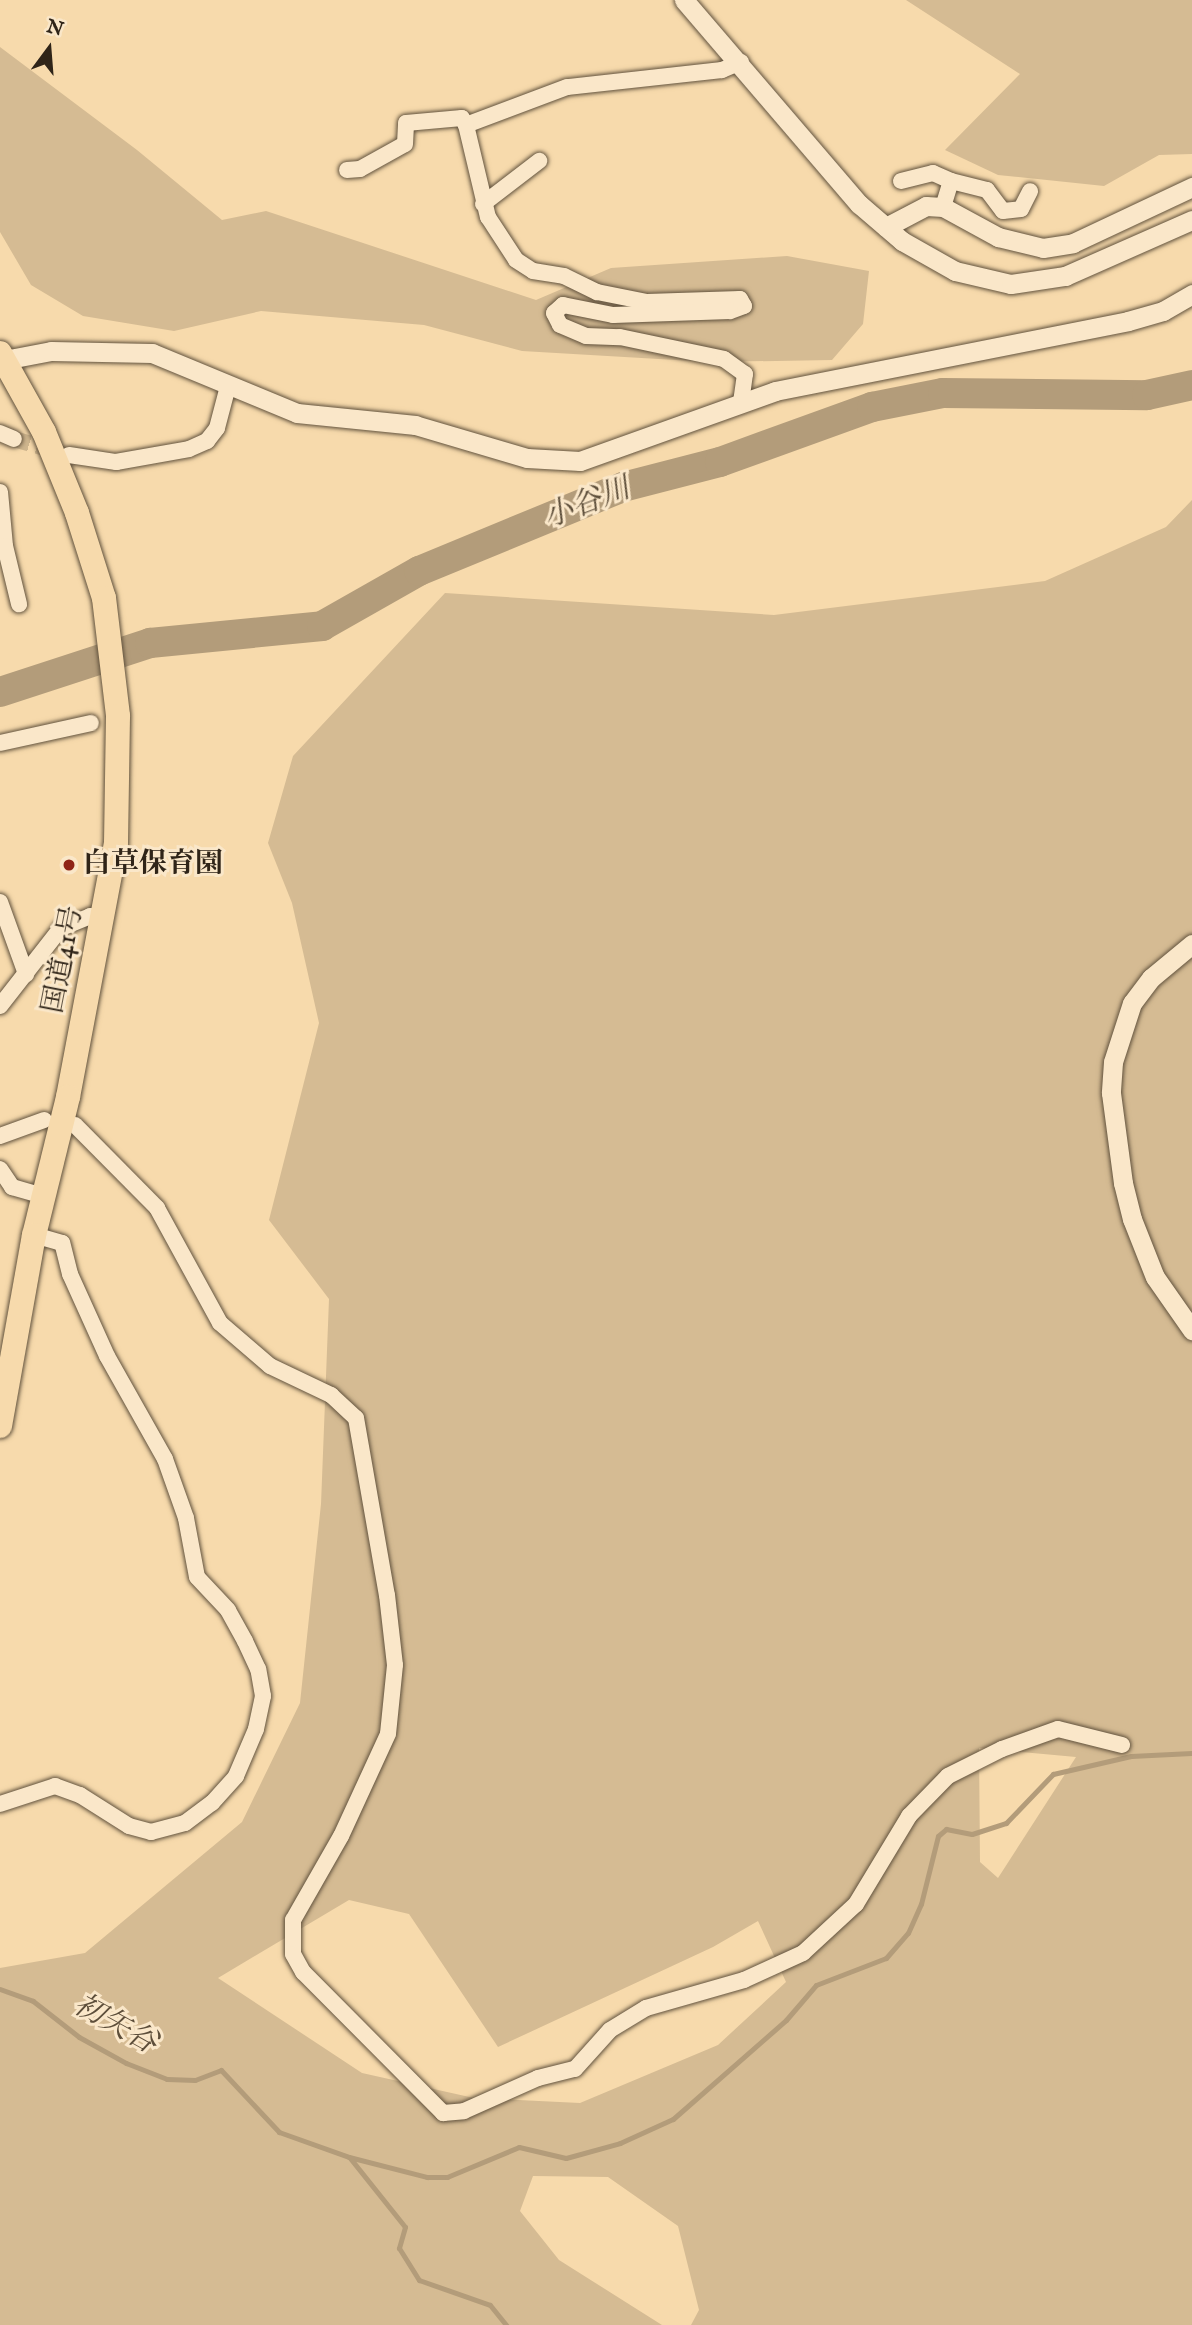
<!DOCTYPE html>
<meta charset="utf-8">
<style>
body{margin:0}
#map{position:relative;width:1192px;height:2325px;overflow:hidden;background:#f7daac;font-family:"IM FELL English","Noto Serif JP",serif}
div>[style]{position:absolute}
.green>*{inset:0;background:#d5bb93}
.stream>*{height:5px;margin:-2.5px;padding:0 2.5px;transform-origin:2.5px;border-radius:2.5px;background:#b39c7a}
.river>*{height:30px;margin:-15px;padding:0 15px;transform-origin:15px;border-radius:15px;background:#b39c7a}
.minor-tunnel>*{height:16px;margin-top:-8px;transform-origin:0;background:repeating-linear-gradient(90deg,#cfb68e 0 16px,transparent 0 24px)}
.roads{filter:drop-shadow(0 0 2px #61523d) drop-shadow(0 0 2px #61523d)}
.minor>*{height:16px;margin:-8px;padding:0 8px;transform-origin:8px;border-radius:8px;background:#fae7c9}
.tertiary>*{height:19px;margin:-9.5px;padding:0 9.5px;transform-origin:9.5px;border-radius:9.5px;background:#fae7c9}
.trunk>*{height:24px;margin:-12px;padding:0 12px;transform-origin:12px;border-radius:12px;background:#f7daac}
.dots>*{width:19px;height:19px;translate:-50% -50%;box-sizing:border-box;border:4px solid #fae7c9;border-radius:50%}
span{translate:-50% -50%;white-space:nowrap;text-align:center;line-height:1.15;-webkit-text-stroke:6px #fae7c9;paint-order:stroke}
.poi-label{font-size:28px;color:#2f2418;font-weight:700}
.left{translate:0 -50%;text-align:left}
.street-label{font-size:28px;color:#2f2418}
.water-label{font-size:30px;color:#5d4e3a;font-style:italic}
.north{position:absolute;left:14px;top:14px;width:70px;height:70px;-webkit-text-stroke:5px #fae7c9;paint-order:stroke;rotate:16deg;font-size:19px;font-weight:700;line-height:28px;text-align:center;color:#2f2418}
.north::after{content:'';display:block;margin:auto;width:24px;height:32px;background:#2f2418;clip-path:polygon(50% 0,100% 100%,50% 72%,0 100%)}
</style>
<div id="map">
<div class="green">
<div style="clip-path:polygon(906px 0,1192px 0,1192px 154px,1159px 155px,1104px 186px,998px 175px,945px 150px,1020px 74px)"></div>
<div style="clip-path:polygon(0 47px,137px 150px,222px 220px,266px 211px,536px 300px,611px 268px,787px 256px,869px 271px,863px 324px,832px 360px,710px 362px,522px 351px,424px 325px,261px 311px,174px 331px,83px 316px,31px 285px,0 232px)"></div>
<div style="clip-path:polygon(evenodd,1192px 500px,1192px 2325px,691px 2325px,699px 2310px,678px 2226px,608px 2177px,533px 2176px,520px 2211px,559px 2260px,662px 2325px,0 2325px,0 1968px,85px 1953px,242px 1822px,300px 1703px,321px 1504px,329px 1299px,269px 1220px,319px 1023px,292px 903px,268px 843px,293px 756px,445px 593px,774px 615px,1045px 581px,1166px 527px,1192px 500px,979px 1748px,1076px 1757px,998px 1878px,980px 1862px,979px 1748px,1192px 500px,349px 1900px,409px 1914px,498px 2047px,713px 1947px,758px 1921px,786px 1982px,718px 2045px,580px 2103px,474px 2098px,362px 2073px,218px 1978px,349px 1900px)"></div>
</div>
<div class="stream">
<div style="left:0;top:1989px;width:35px;rotate:20deg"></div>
<div style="left:33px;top:2001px;width:58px;rotate:38deg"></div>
<div style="left:79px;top:2037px;width:54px;rotate:29deg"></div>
<div style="left:126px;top:2063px;width:44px;rotate:21.3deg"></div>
<div style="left:167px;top:2079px;width:28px;rotate:2deg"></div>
<div style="left:195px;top:2080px;width:28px;rotate:-21deg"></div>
<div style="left:221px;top:2070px;width:85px;rotate:46.9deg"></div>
<div style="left:279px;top:2132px;width:74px;rotate:19.7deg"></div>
<div style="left:349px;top:2157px;width:81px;rotate:14.4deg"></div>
<div style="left:427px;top:2177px;width:20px"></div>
<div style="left:447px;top:2177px;width:78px;rotate:-22.6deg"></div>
<div style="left:519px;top:2147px;width:48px;rotate:13.2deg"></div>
<div style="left:566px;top:2158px;width:56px;rotate:-15.5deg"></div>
<div style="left:620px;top:2143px;width:58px;rotate:-24.4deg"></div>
<div style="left:673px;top:2119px;width:150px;rotate:-41.2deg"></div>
<div style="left:786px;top:2020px;width:46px;rotate:-49.4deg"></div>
<div style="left:816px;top:1985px;width:75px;rotate:-21.1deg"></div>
<div style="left:886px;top:1958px;width:33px;rotate:-49deg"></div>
<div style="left:908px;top:1933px;width:32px;rotate:-66deg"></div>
<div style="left:921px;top:1904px;width:70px;rotate:-76deg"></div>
<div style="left:938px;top:1836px;width:11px;rotate:-41deg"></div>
<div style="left:946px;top:1829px;width:26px;rotate:11deg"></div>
<div style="left:972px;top:1834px;width:36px;rotate:-18deg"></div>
<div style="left:1006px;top:1823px;width:68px;rotate:-46.2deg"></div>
<div style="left:1053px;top:1774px;width:80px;rotate:-13deg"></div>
<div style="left:1131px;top:1756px;width:61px;rotate:-2.8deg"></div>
<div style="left:350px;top:2158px;width:88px;rotate:51.4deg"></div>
<div style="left:405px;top:2227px;width:22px;rotate:106deg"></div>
<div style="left:399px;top:2248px;width:38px;rotate:58deg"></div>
<div style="left:419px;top:2280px;width:75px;rotate:19.4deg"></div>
<div style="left:490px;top:2305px;width:26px;rotate:51deg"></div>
</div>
<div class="river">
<div style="left:0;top:692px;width:158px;rotate:-18.1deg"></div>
<div style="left:150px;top:643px;width:173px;rotate:-5.6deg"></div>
<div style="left:322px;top:626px;width:112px;rotate:-29.6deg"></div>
<div style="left:419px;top:571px;width:221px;rotate:-22.4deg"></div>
<div style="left:623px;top:487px;width:100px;rotate:-14.5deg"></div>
<div style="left:720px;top:462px;width:162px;rotate:-19.9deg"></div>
<div style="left:872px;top:407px;width:72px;rotate:-11.2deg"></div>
<div style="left:943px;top:393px;width:204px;rotate:0.6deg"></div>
<div style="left:1147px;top:395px;width:46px;rotate:-12.5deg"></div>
</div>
<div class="minor-tunnel">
<div style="left:14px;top:439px;width:43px;rotate:16.3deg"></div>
</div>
<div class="roads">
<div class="minor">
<div style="left:741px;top:62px;width:21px;rotate:157deg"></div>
<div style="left:722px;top:70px;width:156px;rotate:173.7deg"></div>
<div style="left:567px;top:87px;width:108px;rotate:159.4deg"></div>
<div style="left:466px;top:125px;width:95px;rotate:76.6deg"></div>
<div style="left:488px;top:217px;width:51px;rotate:56.9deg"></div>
<div style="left:516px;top:260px;width:20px;rotate:33deg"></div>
<div style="left:533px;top:271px;width:31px;rotate:9deg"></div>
<div style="left:564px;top:276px;width:37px;rotate:26deg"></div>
<div style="left:597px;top:292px;width:51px;rotate:11.3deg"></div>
<div style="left:647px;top:302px;width:93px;rotate:-1.8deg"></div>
<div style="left:740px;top:299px;width:8px;rotate:60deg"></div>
<div style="left:744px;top:306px;width:15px;rotate:160deg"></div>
<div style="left:730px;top:311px;width:117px;rotate:178deg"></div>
<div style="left:613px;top:315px;width:51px;rotate:-168.7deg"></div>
<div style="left:563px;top:305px;width:12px;rotate:138deg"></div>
<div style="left:554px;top:313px;width:13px;rotate:63deg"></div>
<div style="left:560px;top:325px;width:28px;rotate:23deg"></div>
<div style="left:586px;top:336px;width:34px;rotate:2deg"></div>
<div style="left:620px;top:337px;width:106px;rotate:11.9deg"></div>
<div style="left:724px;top:359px;width:26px;rotate:36deg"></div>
<div style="left:745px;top:374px;width:28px;rotate:98deg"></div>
<div style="left:347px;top:170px;width:13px;rotate:-4deg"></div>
<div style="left:360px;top:169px;width:51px;rotate:-29.1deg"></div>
<div style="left:405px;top:144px;width:21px;rotate:-87deg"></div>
<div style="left:406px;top:123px;width:56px;rotate:-5.1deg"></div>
<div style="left:462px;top:118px;width:8px;rotate:60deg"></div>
<div style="left:901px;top:181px;width:33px;rotate:-14deg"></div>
<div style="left:933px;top:173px;width:20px;rotate:24deg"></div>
<div style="left:483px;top:204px;width:71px;rotate:-37.5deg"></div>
<div style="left:943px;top:207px;width:27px;rotate:-73deg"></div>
<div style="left:951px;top:181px;width:37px;rotate:14deg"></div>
<div style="left:987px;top:190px;width:26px;rotate:53deg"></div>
<div style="left:1003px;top:211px;width:18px;rotate:-6deg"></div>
<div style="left:1021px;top:209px;width:20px;rotate:-63deg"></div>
<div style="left:0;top:433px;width:15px;rotate:23deg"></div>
<div style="left:69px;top:455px;width:48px;rotate:8.5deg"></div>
<div style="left:116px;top:462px;width:74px;rotate:-10.1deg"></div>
<div style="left:189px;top:449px;width:20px;rotate:-24deg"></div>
<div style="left:207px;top:441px;width:16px;rotate:-52deg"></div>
<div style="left:217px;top:428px;width:43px;rotate:-75.3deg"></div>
<div style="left:0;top:492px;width:54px;rotate:84.7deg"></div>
<div style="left:5px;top:546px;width:60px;rotate:76.4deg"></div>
<div style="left:0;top:743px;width:93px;rotate:-12.4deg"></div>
<div style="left:0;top:902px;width:77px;rotate:70.1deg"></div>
<div style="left:0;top:1006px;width:99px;rotate:-52deg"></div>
<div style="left:61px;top:928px;width:31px;rotate:-22deg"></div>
<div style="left:90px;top:916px;width:13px;rotate:4deg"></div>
<div style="left:75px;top:1125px;width:117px;rotate:45.3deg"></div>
<div style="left:157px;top:1208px;width:131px;rotate:61.3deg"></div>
<div style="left:220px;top:1323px;width:66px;rotate:40.7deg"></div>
<div style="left:270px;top:1366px;width:68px;rotate:25.4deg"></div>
<div style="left:331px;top:1395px;width:34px;rotate:43deg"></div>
<div style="left:356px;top:1418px;width:180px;rotate:80.1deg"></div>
<div style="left:387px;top:1595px;width:70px;rotate:83.5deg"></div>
<div style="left:395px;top:1665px;width:69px;rotate:95.8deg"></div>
<div style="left:388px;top:1734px;width:112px;rotate:114.7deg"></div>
<div style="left:341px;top:1836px;width:97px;rotate:119.7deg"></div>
<div style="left:293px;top:1920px;width:34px;rotate:90deg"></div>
<div style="left:293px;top:1954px;width:21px;rotate:61deg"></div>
<div style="left:303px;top:1972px;width:199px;rotate:45.2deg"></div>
<div style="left:443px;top:2113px;width:21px;rotate:-5deg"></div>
<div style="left:464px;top:2111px;width:81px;rotate:-24deg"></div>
<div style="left:538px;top:2078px;width:38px;rotate:-14deg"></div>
<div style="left:575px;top:2069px;width:52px;rotate:-48.1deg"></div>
<div style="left:610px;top:2030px;width:42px;rotate:-31.4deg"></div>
<div style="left:646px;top:2008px;width:102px;rotate:-15.9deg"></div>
<div style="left:744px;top:1980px;width:65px;rotate:-24.6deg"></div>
<div style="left:803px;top:1953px;width:72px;rotate:-42.8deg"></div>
<div style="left:856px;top:1904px;width:103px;rotate:-58.9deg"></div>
<div style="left:909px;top:1816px;width:56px;rotate:-45.7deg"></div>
<div style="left:948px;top:1776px;width:60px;rotate:-26.6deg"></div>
<div style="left:1002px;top:1749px;width:59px;rotate:-19.7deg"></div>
<div style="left:1058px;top:1729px;width:66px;rotate:14deg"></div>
<div style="left:0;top:1136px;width:47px;rotate:-20deg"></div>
<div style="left:0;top:1169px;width:22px;rotate:56deg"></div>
<div style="left:12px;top:1187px;width:33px;rotate:16deg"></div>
<div style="left:0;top:1804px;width:58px;rotate:-18.1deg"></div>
<div style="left:55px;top:1786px;width:27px;rotate:20deg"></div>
<div style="left:80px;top:1795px;width:58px;rotate:32.3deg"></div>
<div style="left:129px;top:1826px;width:23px;rotate:15deg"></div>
<div style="left:151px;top:1832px;width:35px;rotate:-15deg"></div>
<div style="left:185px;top:1823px;width:34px;rotate:-37deg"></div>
<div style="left:212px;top:1803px;width:36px;rotate:-48deg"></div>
<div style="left:236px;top:1776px;width:51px;rotate:-66.9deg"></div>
<div style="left:256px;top:1729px;width:34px;rotate:-78deg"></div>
<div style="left:263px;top:1696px;width:27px;rotate:-100deg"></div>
<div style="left:258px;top:1669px;width:31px;rotate:-115deg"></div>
<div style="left:245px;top:1641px;width:35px;rotate:-119deg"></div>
<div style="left:228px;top:1610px;width:45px;rotate:-133.2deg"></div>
<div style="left:197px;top:1577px;width:60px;rotate:-100.6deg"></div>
<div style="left:186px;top:1518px;width:63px;rotate:-109.6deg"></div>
<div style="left:165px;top:1459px;width:118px;rotate:-119.4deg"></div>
<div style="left:107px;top:1356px;width:90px;rotate:-114.3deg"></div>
<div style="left:70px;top:1274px;width:32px;rotate:-104deg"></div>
<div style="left:62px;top:1243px;width:29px;rotate:-164deg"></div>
</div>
<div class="tertiary">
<div style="left:684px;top:0;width:269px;rotate:49.4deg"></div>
<div style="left:859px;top:204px;width:57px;rotate:40.7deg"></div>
<div style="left:902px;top:241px;width:61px;rotate:29.5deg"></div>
<div style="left:955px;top:271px;width:57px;rotate:13.1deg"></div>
<div style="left:1011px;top:284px;width:55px;rotate:-8.4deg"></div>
<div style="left:1065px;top:276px;width:139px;rotate:-23.8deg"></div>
<div style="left:886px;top:227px;width:45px;rotate:-27.7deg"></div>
<div style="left:926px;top:206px;width:17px;rotate:3deg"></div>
<div style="left:943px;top:207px;width:63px;rotate:28.6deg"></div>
<div style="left:998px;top:237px;width:46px;rotate:13.7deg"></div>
<div style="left:1043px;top:248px;width:30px;rotate:-9deg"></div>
<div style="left:1073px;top:243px;width:132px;rotate:-25.2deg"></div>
<div style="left:4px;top:360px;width:48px;rotate:-10.8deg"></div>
<div style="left:51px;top:351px;width:101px;rotate:1.1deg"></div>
<div style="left:152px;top:353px;width:157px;rotate:22.5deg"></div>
<div style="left:297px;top:413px;width:119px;rotate:5.8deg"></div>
<div style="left:415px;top:425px;width:117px;rotate:16.4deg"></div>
<div style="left:527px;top:458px;width:53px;rotate:3.2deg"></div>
<div style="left:580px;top:461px;width:207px;rotate:-19.7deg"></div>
<div style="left:775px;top:391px;width:360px;rotate:-11.2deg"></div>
<div style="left:1128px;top:321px;width:36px;rotate:-16deg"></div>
<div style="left:1163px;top:311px;width:34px;rotate:-30deg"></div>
<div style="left:1192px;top:944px;width:53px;rotate:140.3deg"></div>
<div style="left:1151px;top:978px;width:31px;rotate:127deg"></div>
<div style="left:1132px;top:1003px;width:62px;rotate:107.9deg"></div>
<div style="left:1113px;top:1062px;width:31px;rotate:94deg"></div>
<div style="left:1111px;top:1093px;width:91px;rotate:82.4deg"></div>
<div style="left:1123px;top:1183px;width:37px;rotate:76deg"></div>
<div style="left:1132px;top:1219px;width:62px;rotate:68.4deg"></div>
<div style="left:1155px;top:1277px;width:65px;rotate:55.1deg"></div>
</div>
<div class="trunk">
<div style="left:0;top:353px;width:90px;rotate:60.9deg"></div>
<div style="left:44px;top:432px;width:87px;rotate:67.8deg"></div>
<div style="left:77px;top:513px;width:89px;rotate:72.4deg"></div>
<div style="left:104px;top:598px;width:119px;rotate:83.2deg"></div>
<div style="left:118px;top:716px;width:127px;rotate:90.9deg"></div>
<div style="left:116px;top:843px;width:258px;rotate:100.7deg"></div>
<div style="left:68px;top:1097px;width:142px;rotate:103.8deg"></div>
<div style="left:34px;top:1235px;width:194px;rotate:100.1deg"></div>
</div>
</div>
<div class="dots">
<div style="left:69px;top:865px;background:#8f2418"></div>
</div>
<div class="poi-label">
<span class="left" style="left:83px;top:865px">白草保育園</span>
</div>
<div class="street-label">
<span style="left:64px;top:960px;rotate:-79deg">国道41号</span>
</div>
<div class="water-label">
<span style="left:587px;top:504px;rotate:-21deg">小谷川</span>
<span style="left:115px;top:2025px;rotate:29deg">初矢谷</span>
</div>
<div class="north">N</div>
</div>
